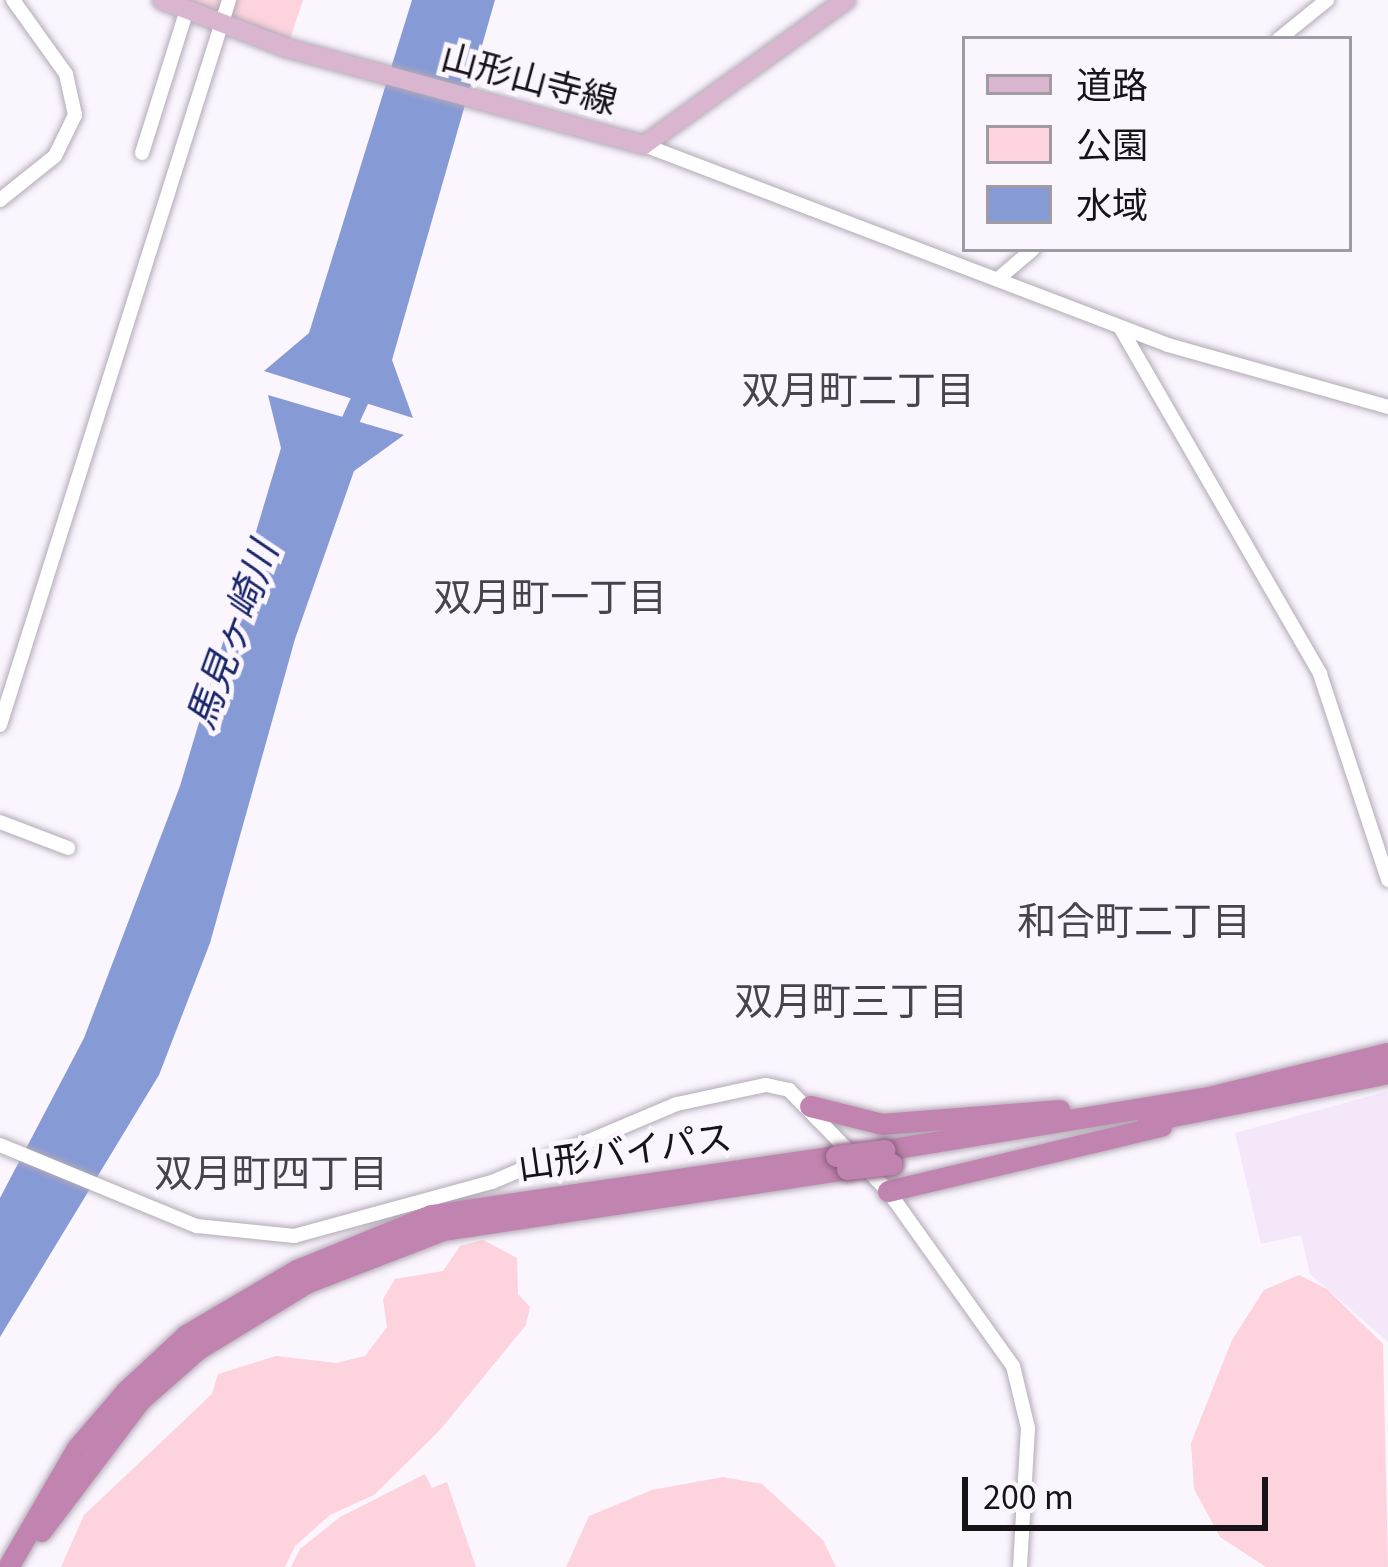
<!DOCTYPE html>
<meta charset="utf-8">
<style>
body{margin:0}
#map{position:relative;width:1388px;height:1567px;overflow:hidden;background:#fbf5fe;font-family:"Source Sans 3","Noto Sans JP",sans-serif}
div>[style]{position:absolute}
.built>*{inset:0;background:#f3e7f9}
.green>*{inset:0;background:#fdd3de}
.water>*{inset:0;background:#869ad6}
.river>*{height:18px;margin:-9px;padding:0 9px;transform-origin:9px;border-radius:9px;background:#869ad6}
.roads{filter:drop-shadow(0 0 3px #b2aab5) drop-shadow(0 0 3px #b2aab5)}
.minor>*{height:14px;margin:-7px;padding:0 7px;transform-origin:7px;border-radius:7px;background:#fff}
.major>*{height:18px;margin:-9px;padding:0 9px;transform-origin:9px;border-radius:9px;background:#dab5d0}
.highway>*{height:21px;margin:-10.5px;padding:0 10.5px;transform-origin:10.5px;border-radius:10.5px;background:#c184b0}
.bridges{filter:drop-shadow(0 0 3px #865d7b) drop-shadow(0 0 3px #865d7b)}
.highway-bridge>*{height:21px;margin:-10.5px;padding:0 10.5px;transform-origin:10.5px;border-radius:10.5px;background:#c184b0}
span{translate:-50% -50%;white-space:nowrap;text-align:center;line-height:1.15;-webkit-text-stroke:10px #fbf5fe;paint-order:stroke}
.street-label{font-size:36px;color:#171418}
.neighbourhood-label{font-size:39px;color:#49434c}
.water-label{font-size:39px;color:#172569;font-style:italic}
.legend{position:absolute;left:962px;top:36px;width:390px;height:216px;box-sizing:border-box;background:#fbf5fe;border:3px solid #a09ba2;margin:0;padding:15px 21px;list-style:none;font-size:36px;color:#171418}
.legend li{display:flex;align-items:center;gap:24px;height:60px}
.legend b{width:60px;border:3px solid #a09ba2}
.scale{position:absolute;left:962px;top:1477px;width:306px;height:54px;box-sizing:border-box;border:6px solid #171418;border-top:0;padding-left:15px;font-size:36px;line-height:42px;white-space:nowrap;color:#171418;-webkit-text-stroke:9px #fbf5fe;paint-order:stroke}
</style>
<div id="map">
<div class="built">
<div style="clip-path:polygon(1388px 1091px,1388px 1342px,1310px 1274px,1301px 1235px,1261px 1244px,1235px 1133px)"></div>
</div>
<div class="green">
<div style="clip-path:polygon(162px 0,303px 0,287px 48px)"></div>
<div style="clip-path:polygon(483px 1240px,517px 1258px,518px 1294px,530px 1307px,526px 1325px,440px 1430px,374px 1495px,330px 1515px,295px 1546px,285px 1567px,61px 1567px,84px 1515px,212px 1394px,218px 1374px,276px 1356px,336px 1363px,365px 1356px,387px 1327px,383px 1299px,395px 1279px,443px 1271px,460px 1246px)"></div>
<div style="clip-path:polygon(1299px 1275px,1327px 1289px,1383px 1344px,1388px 1567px,1266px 1567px,1220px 1537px,1194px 1489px,1191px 1443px,1232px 1340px,1264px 1290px)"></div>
<div style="clip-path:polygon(425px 1474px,432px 1488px,447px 1482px,476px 1567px,291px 1567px,300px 1549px,340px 1517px)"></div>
<div style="clip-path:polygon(723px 1477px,762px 1484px,823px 1540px,836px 1567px,566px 1567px,589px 1516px,652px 1490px)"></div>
</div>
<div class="water">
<div style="clip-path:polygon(412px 0,495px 0,392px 360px,413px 418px,264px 371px,309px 333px)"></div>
<div style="clip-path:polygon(268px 395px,404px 435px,354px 471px,295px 639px,210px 943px,159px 1075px,0 1337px,0 1198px,84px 1038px,180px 786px,281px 448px)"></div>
</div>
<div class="river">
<div style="left:341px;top:441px;width:67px;rotate:-65.3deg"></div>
</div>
<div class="roads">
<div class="minor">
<div style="left:1279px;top:39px;width:62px;rotate:-39.1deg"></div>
<div style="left:644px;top:145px;width:561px;rotate:20.89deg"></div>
<div style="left:1168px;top:345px;width:229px;rotate:15.7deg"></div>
<div style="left:142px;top:153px;width:147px;rotate:-72.6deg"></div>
<div style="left:0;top:200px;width:70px;rotate:-38.7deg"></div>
<div style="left:55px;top:156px;width:46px;rotate:-64deg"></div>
<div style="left:75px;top:115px;width:42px;rotate:-102.4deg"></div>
<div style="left:66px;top:74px;width:91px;rotate:-125.6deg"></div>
<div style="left:998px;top:279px;width:46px;rotate:-40.6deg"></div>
<div style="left:1120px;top:327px;width:401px;rotate:60deg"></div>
<div style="left:1320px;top:674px;width:217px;rotate:71.7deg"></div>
<div style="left:0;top:725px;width:760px;rotate:-72.47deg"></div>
<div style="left:0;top:822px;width:73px;rotate:20.9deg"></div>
<div style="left:0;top:1145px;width:213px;rotate:22.4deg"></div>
<div style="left:197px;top:1226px;width:98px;rotate:5.9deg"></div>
<div style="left:294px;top:1236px;width:205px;rotate:-15.3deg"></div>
<div style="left:492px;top:1182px;width:201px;rotate:-22.9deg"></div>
<div style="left:677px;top:1104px;width:91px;rotate:-12.1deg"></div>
<div style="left:766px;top:1085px;width:24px;rotate:12deg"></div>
<div style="left:789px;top:1090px;width:141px;rotate:45.6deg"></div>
<div style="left:888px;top:1191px;width:215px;rotate:54.5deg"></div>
<div style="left:1013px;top:1366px;width:64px;rotate:76.4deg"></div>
<div style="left:1028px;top:1428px;width:139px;rotate:93.3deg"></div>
</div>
<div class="major">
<div style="left:162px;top:0;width:134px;rotate:21deg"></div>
<div style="left:287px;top:48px;width:370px;rotate:15.2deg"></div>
<div style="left:644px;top:145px;width:249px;rotate:-35.7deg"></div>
</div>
<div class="highway">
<div style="left:810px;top:1106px;width:74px;rotate:14deg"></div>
<div style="left:882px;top:1124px;width:178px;rotate:-4.5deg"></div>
<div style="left:1148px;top:1121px;width:245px;rotate:-11.3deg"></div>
<div style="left:885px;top:1150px;width:332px;rotate:-9.3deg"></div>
<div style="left:1213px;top:1096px;width:180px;rotate:-13.8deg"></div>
<div style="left:888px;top:1191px;width:281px;rotate:-13.4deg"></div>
<div style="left:41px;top:1531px;width:164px;rotate:-52.9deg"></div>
<div style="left:140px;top:1400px;width:77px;rotate:-41.3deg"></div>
<div style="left:198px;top:1349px;width:127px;rotate:-31.4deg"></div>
<div style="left:306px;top:1283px;width:147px;rotate:-21.1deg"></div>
<div style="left:443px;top:1230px;width:409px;rotate:-8.6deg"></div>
<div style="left:8px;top:1567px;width:138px;rotate:-59.9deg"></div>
<div style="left:77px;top:1448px;width:75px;rotate:-49.3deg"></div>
<div style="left:126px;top:1391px;width:82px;rotate:-43deg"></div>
<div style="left:186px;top:1335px;width:129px;rotate:-30.4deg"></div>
<div style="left:297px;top:1270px;width:145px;rotate:-22.3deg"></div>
<div style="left:431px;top:1215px;width:409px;rotate:-8.3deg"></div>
</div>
</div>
<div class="bridges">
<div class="highway-bridge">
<div style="left:836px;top:1156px;width:49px;rotate:-7deg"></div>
<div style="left:847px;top:1169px;width:45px;rotate:-6.3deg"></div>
</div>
</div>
<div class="street-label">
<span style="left:529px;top:80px;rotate:15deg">山形山寺線</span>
<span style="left:625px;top:1153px;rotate:-8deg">山形バイパス</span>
</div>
<div class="neighbourhood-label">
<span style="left:858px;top:392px">双月町二丁目</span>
<span style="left:550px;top:599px">双月町一丁目</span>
<span style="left:1134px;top:923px">和合町二丁目</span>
<span style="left:851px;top:1003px">双月町三丁目</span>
<span style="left:271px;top:1175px">双月町四丁目</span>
</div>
<div class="water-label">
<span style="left:234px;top:636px;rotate:-70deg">馬見ヶ崎川</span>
</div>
<ul class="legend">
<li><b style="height:15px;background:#dab5d0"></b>道路</li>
<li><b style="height:33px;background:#fdd3de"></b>公園</li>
<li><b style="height:33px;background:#869ad6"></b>水域</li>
</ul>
<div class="scale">200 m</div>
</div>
